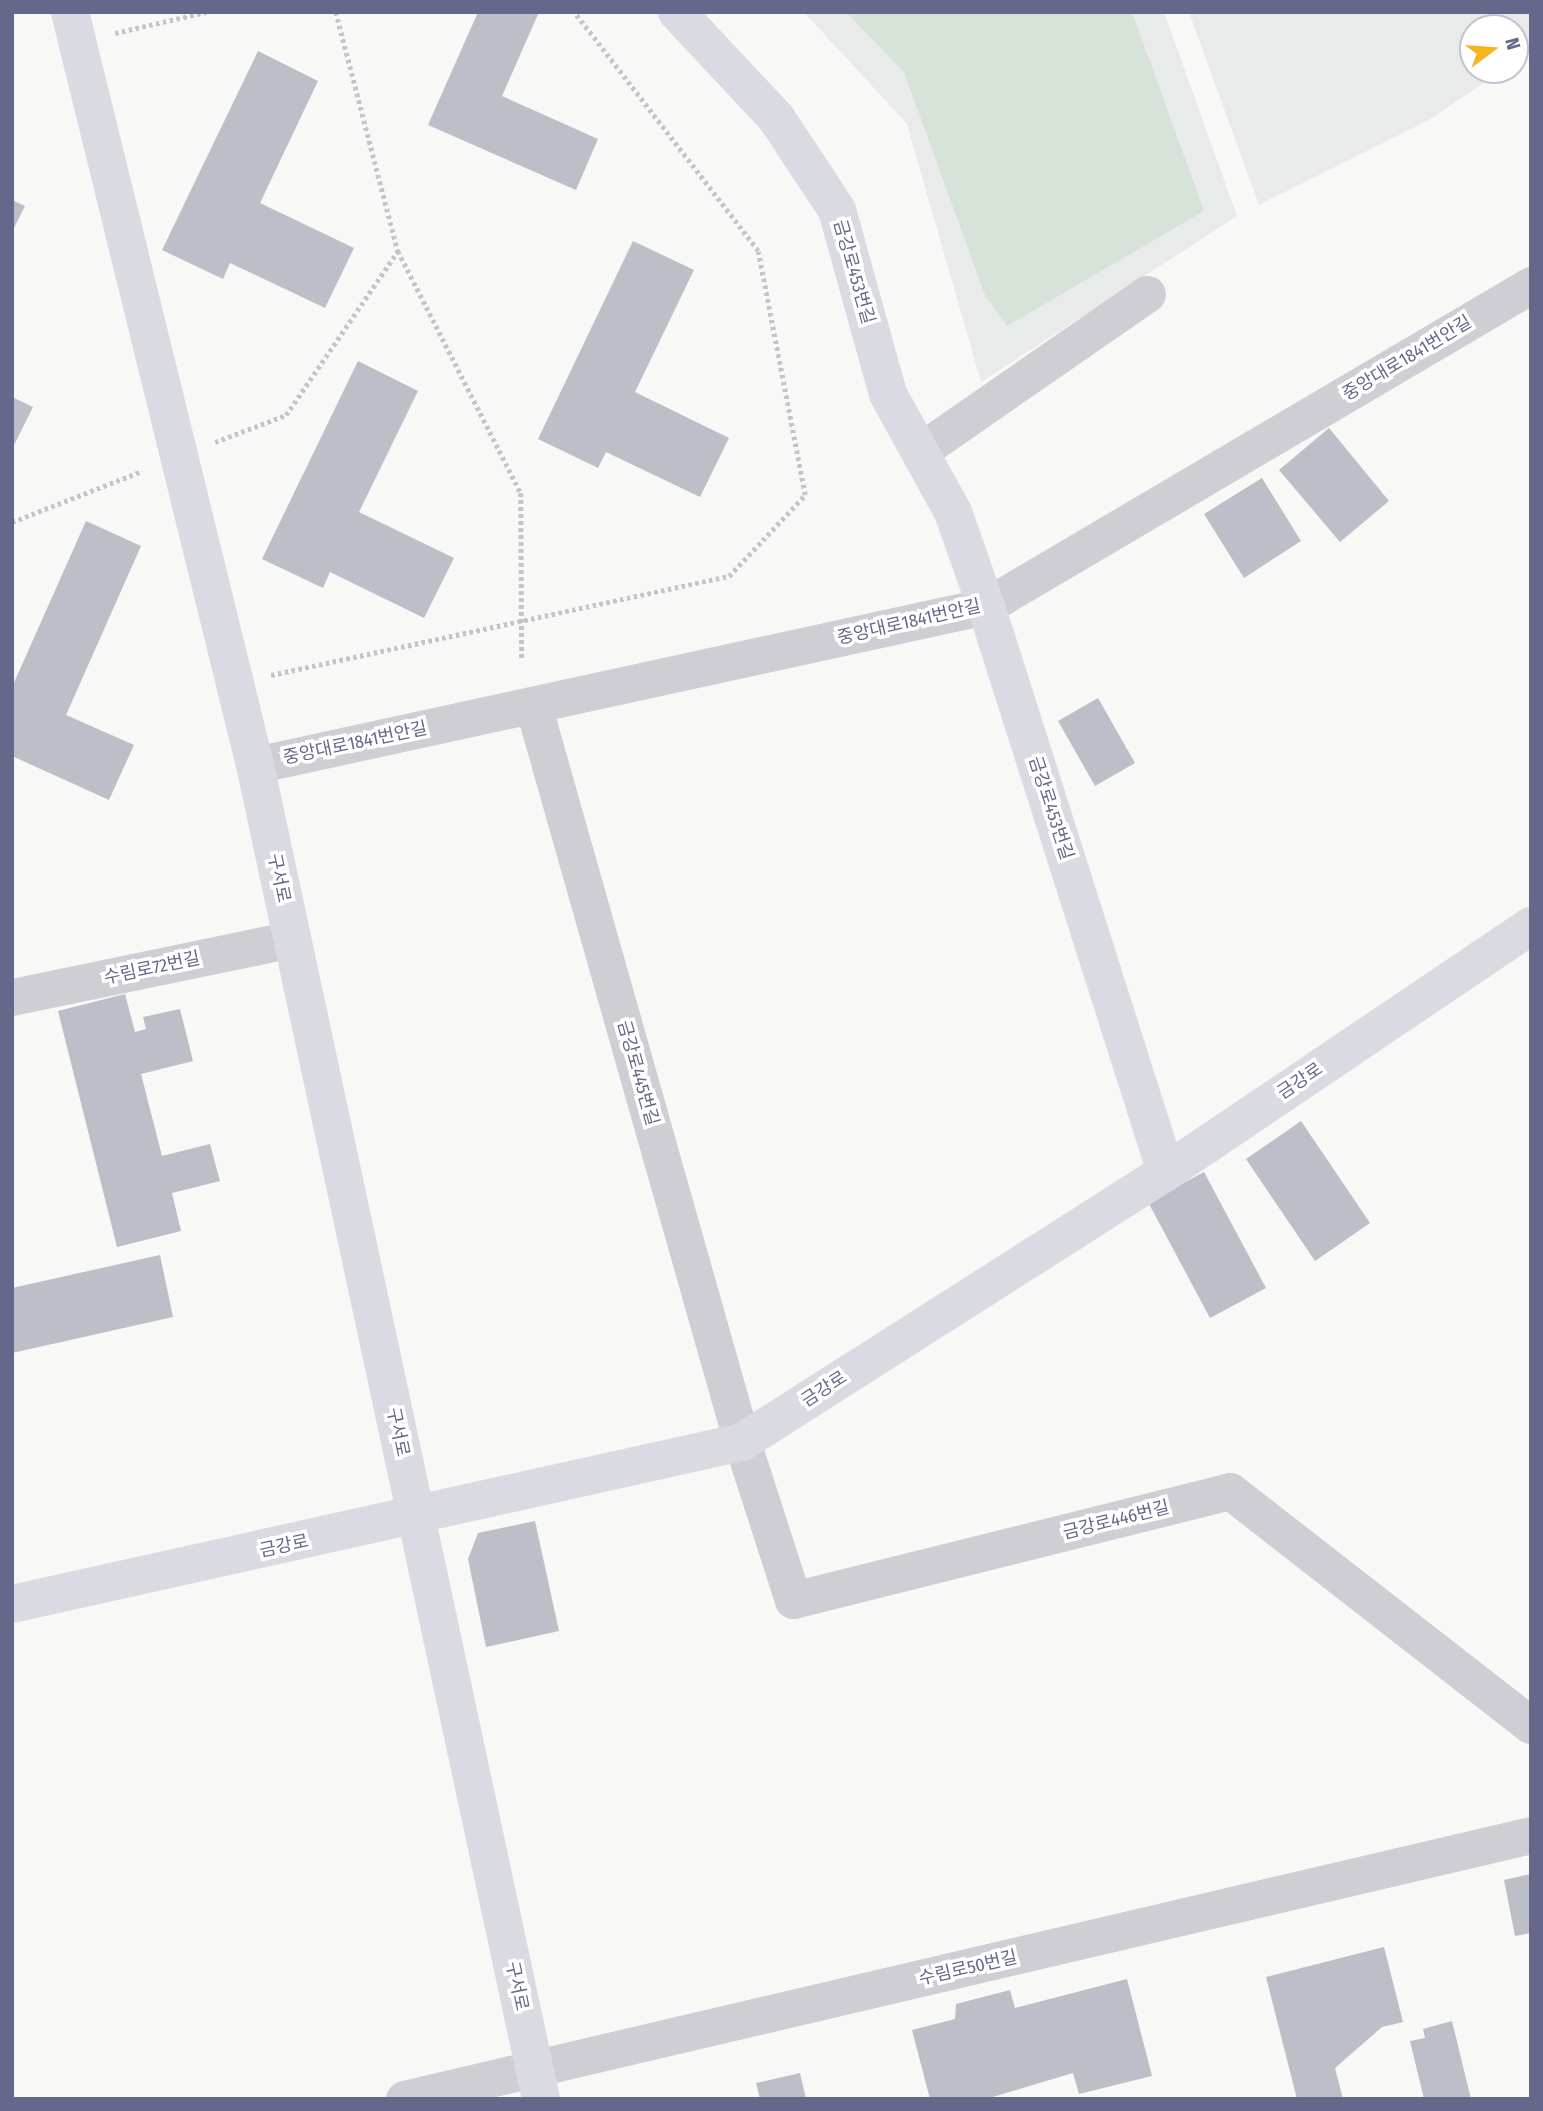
<!DOCTYPE html>
<meta charset="utf-8">
<style>
body{margin:0}
#map{position:relative;width:1543px;height:2111px;overflow:hidden;background:#f8f9f6;font-family:"Fira Sans Condensed","Noto Sans KR",sans-serif}
div>[style]{position:absolute}
.built>*{inset:0;background:#e9eaea}
.green>*{inset:0;background:#d7e2d8}
.building>*{inset:0;background:#bcbec8}
.path>*{height:4.5px;margin-top:-2.25px;transform-origin:0;background:repeating-linear-gradient(90deg,#c4c5c8 0 3.5px,transparent 0 7px)}
.street>*{height:37px;margin:-18.5px;padding:0 18.5px;transform-origin:18.5px;border-radius:18.5px;background:#ceced4}
.secondary>*{height:38px;margin:-19px;padding:0 19px;transform-origin:19px;border-radius:19px;background:#d9dae2}
span{translate:-50% -50%;white-space:nowrap;text-align:center;line-height:1.15;-webkit-text-stroke:7px #fff;paint-order:stroke}
.street-label{font-size:18px;color:#65688a}
.frame{position:absolute;inset:0;border:14px solid #65688a;pointer-events:none}
.north{position:absolute;left:1459px;top:14px;width:70px;height:70px;box-sizing:border-box;background:#fff;border:2px solid #c1c3d0;border-radius:50%;rotate:74deg;font-size:19px;font-weight:700;line-height:28px;text-align:center;color:#65688a}
.north::after{content:'';display:block;margin:auto;width:24px;height:32px;background:#f4b61c;clip-path:polygon(50% 0,100% 100%,50% 72%,0 100%)}
</style>
<div id="map">
<div class="built">
<div style="clip-path:polygon(804px 12px,1164px 12px,1237px 216px,981px 382px,907px 124px)"></div>
<div style="clip-path:polygon(1189px 12px,1531px 12px,1531px 52px,1515px 62px,1515px 28px,1473px 28px,1473px 70px,1503px 70px,1429px 120px,1259px 205px)"></div>
</div>
<div class="green">
<div style="clip-path:polygon(846px 12px,1132px 12px,1204px 211px,1007px 326px,985px 295px,904px 72px)"></div>
</div>
<div class="building">
<div style="clip-path:polygon(478px 12px,539px 12px,502px 96px,598px 139px,576px 190px,428px 125px)"></div>
<div style="clip-path:polygon(258px 51px,318px 81px,260px 203px,354px 248px,325px 308px,230px 263px,223px 279px,162px 250px)"></div>
<div style="clip-path:polygon(12px 200px,25px 206px,12px 232px)"></div>
<div style="clip-path:polygon(633px 241px,694px 270px,635px 392px,729px 438px,700px 497px,606px 452px,598px 468px,538px 439px)"></div>
<div style="clip-path:polygon(358px 361px,418px 391px,359px 512px,454px 558px,424px 618px,330px 572px,323px 588px,262px 559px)"></div>
<div style="clip-path:polygon(12px 397px,33px 407px,12px 449px)"></div>
<div style="clip-path:polygon(1329px 428px,1389px 501px,1340px 542px,1279px 470px)"></div>
<div style="clip-path:polygon(1262px 478px,1301px 541px,1244px 578px,1204px 514px)"></div>
<div style="clip-path:polygon(86px 521px,141px 546px,66px 715px,134px 745px,109px 800px,12px 756px,12px 687px)"></div>
<div style="clip-path:polygon(1098px 698px,1135px 763px,1095px 786px,1058px 721px)"></div>
<div style="clip-path:polygon(125px 994px,135px 1032px,146px 1029px,143px 1017px,180px 1009px,193px 1061px,141px 1074px,162px 1156px,210px 1144px,220px 1181px,172px 1193px,181px 1231px,117px 1247px,58px 1011px)"></div>
<div style="clip-path:polygon(1301px 1121px,1370px 1223px,1315px 1261px,1246px 1159px)"></div>
<div style="clip-path:polygon(1204px 1172px,1266px 1288px,1210px 1318px,1148px 1202px)"></div>
<div style="clip-path:polygon(160px 1255px,173px 1317px,12px 1353px,12px 1288px)"></div>
<div style="clip-path:polygon(535px 1521px,559px 1631px,486px 1647px,468px 1559px,478px 1533px)"></div>
<div style="clip-path:polygon(1531px 1874px,1531px 1933px,1515px 1936px,1504px 1880px)"></div>
<div style="clip-path:polygon(1384px 1947px,1403px 2022px,1382px 2027px,1335px 2068px,1343px 2099px,1297px 2099px,1266px 1977px)"></div>
<div style="clip-path:polygon(1127px 1979px,1152px 2076px,1079px 2094px,1073px 2073px,986px 2099px,930px 2099px,912px 2030px,955px 2019px,956px 2004px,1010px 1990px,1015px 2008px)"></div>
<div style="clip-path:polygon(1452px 2021px,1471px 2099px,1424px 2099px,1410px 2041px,1425px 2038px,1423px 2029px)"></div>
<div style="clip-path:polygon(800px 2073px,806px 2099px,760px 2099px,756px 2083px)"></div>
</div>
<div class="path">
<div style="left:336px;top:12px;width:247px;rotate:75.5deg"></div>
<div style="left:115px;top:33px;width:93px;rotate:-13deg"></div>
<div style="left:215px;top:442px;width:76px;rotate:-20.8deg"></div>
<div style="left:286px;top:415px;width:199px;rotate:-55.7deg"></div>
<div style="left:398px;top:251px;width:271px;rotate:63.1deg"></div>
<div style="left:521px;top:493px;width:165px;rotate:89.7deg"></div>
<div style="left:12px;top:522px;width:140px;rotate:-21.4deg"></div>
<div style="left:271px;top:675px;width:469px;rotate:-12.2deg"></div>
<div style="left:729px;top:576px;width:111px;rotate:-46.8deg"></div>
<div style="left:805px;top:495px;width:248px;rotate:-100.9deg"></div>
<div style="left:758px;top:251px;width:302px;rotate:-127.6deg"></div>
</div>
<div class="street">
<div style="left:920px;top:451px;width:276px;rotate:-34.7deg"></div>
<div style="left:533px;top:705px;width:766px;rotate:74.17deg"></div>
<div style="left:742px;top:1442px;width:166px;rotate:72.1deg"></div>
<div style="left:793px;top:1600px;width:450px;rotate:-14deg"></div>
<div style="left:1230px;top:1491px;width:381px;rotate:37.9deg"></div>
<div style="left:255px;top:765px;width:748px;rotate:-12.27deg"></div>
<div style="left:986px;top:606px;width:633px;rotate:-30.5deg"></div>
<div style="left:12px;top:997px;width:286px;rotate:-11.7deg"></div>
<div style="left:404px;top:2099px;width:1158px;rotate:-13.18deg"></div>
</div>
<div class="secondary">
<div style="left:70px;top:12px;width:775px;rotate:76.2deg"></div>
<div style="left:255px;top:765px;width:1364px;rotate:77.9deg"></div>
<div style="left:677px;top:12px;width:146px;rotate:46.9deg"></div>
<div style="left:777px;top:119px;width:109px;rotate:56.6deg"></div>
<div style="left:837px;top:210px;width:191px;rotate:74.5deg"></div>
<div style="left:888px;top:394px;width:135px;rotate:61.2deg"></div>
<div style="left:953px;top:512px;width:100px;rotate:70.7deg"></div>
<div style="left:986px;top:606px;width:594px;rotate:72.36deg"></div>
<div style="left:12px;top:1604px;width:748px;rotate:-12.51deg"></div>
<div style="left:742px;top:1442px;width:503px;rotate:-32.49deg"></div>
<div style="left:1166px;top:1172px;width:440px;rotate:-34deg"></div>
</div>
<div class="street-label">
<span style="left:854px;top:272px;rotate:74deg">금강로453번길</span>
<span style="left:1407px;top:358px;rotate:-31deg">중앙대로1841번안길</span>
<span style="left:909px;top:622px;rotate:-13deg">중앙대로1841번안길</span>
<span style="left:355px;top:743px;rotate:-12deg">중앙대로1841번안길</span>
<span style="left:1051px;top:808px;rotate:72deg">금강로453번길</span>
<span style="left:279px;top:878px;rotate:78deg">구서로</span>
<span style="left:152px;top:968px;rotate:-12deg">수림로72번길</span>
<span style="left:638px;top:1073px;rotate:74deg">금강로445번길</span>
<span style="left:1300px;top:1081px;rotate:-34deg">금강로</span>
<span style="left:824px;top:1389px;rotate:-33deg">금강로</span>
<span style="left:398px;top:1432px;rotate:78deg">구서로</span>
<span style="left:1116px;top:1520px;rotate:-14deg">금강로446번길</span>
<span style="left:284px;top:1546px;rotate:-12deg">금강로</span>
<span style="left:968px;top:1968px;rotate:-13deg">수림로50번길</span>
<span style="left:517px;top:1986px;rotate:78deg">구서로</span>
</div>
<div class="frame"></div>
<div class="north">N</div>
</div>
